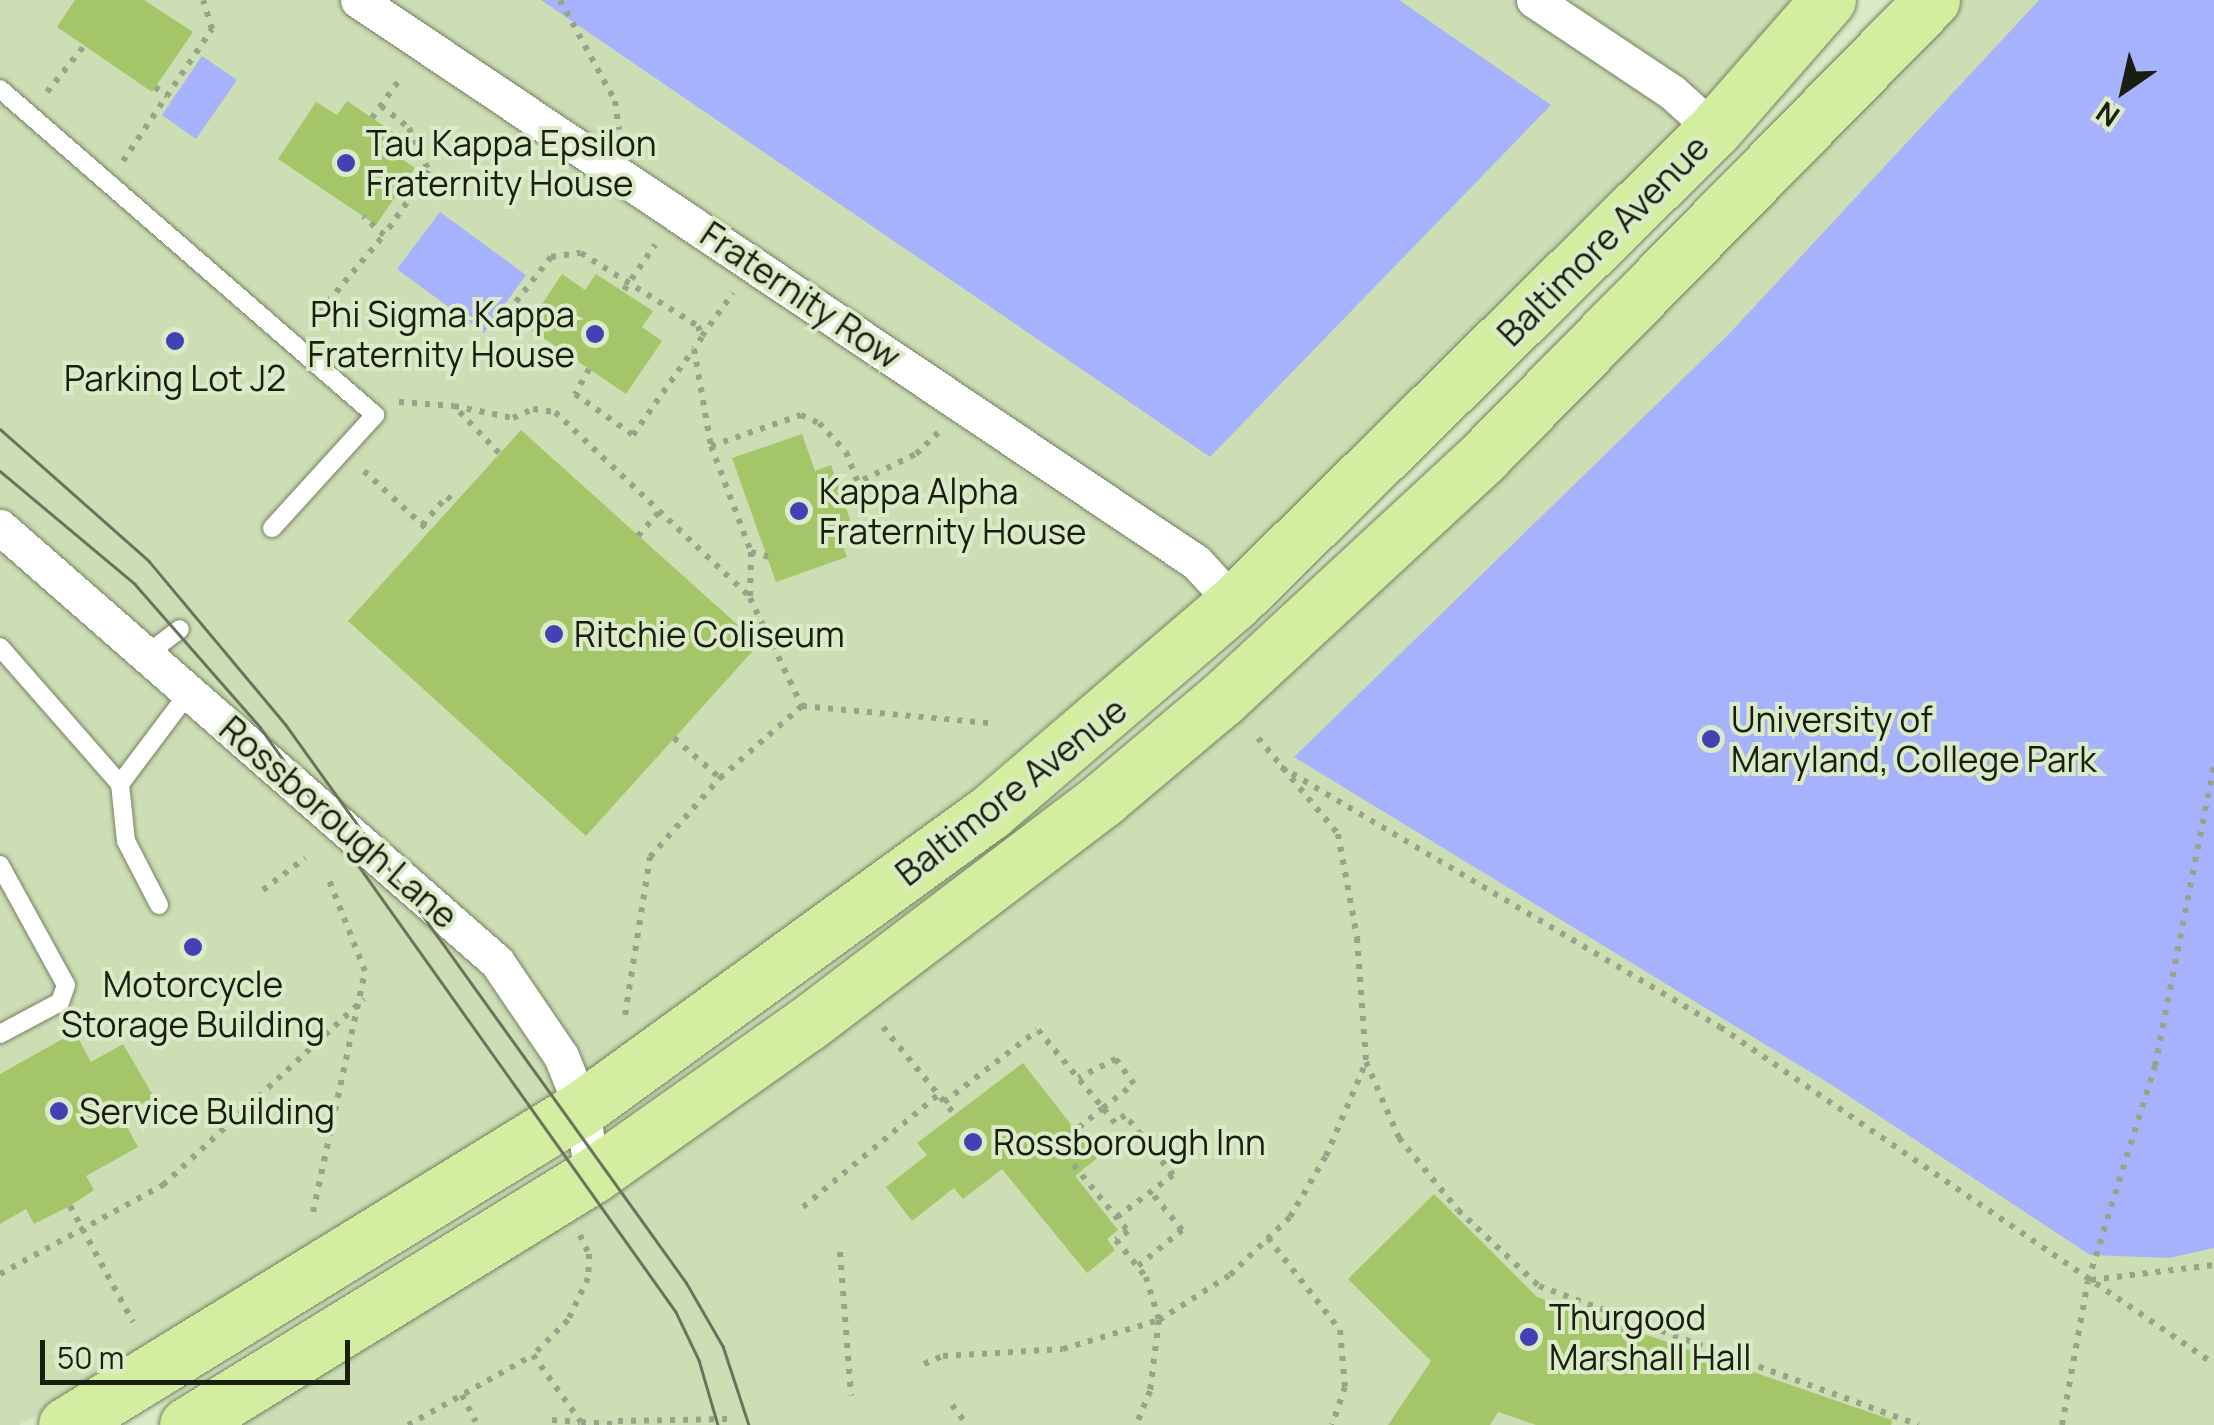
<!DOCTYPE html>
<style>
body{margin:0}
#map{position:relative;width:2214px;height:1425px;overflow:hidden;background:#dbeac7;font-family:Manrope,sans-serif}
div>[style]{position:absolute}
.built>*{inset:0;background:#cddeb5}
.green>*{inset:0;background:#a7b2fd}
.building>*{inset:0;background:#a4c668}
.path>*{height:6px;margin-top:-3px;transform-origin:0;background:repeating-linear-gradient(90deg,#98a489 0 5px,transparent 0 13px)}
.roads{filter:drop-shadow(0 0 2px #748061) drop-shadow(0 0 2px #748061)}
.service>*{height:18px;margin:-9px;padding:0 9px;transform-origin:9px;border-radius:9px;background:#fff}
.minor>*{height:35px;margin:-17.5px;padding:0 17.5px;transform-origin:17.5px;border-radius:17.5px;background:#fff}
.primary>*{height:55px;margin:-27.5px;padding:0 27.5px;transform-origin:27.5px;border-radius:27.5px;background:#d3eda1}
.tram>*{height:2.5px;margin:-1.25px;padding:0 1.25px;transform-origin:1.25px;border-radius:1.25px;background:#6a735d}
.dots>*{width:28px;height:28px;translate:-50% -50%;box-sizing:border-box;border:5px solid #dbeac7;border-radius:50%}
span{translate:-50% -50%;white-space:nowrap;text-align:center;line-height:1.15;-webkit-text-stroke:8px #dbeac7;paint-order:stroke}
.poi-label{font-size:35px;color:#191e11}
.left{translate:0 -50%;text-align:left}
.right{translate:-100% -50%;text-align:right}
.street-label{font-size:35px;color:#191e11}
.north{position:absolute;left:2074px;top:40px;width:100px;height:100px;-webkit-text-stroke:8px #dbeac7;paint-order:stroke;rotate:214deg;font-size:28px;font-weight:700;line-height:40px;text-align:center;color:#191e11}
.north::after{content:'';display:block;margin:auto;width:35px;height:45px;background:#191e11;clip-path:polygon(50% 0,100% 100%,50% 72%,0 100%)}
.scale{position:absolute;left:40px;top:1340px;width:310px;height:45px;box-sizing:border-box;border:5px solid #191e11;border-top:0;padding-left:12px;font-size:30px;line-height:35px;white-space:nowrap;color:#191e11;-webkit-text-stroke:8px #dbeac7;paint-order:stroke}
</style>
<div id="map">
<div class="built">
<div style="clip-path:polygon(0 0,1793px 0,1672px 136px,1379px 433px,1195px 602px,956px 802px,602px 1065px,140px 1356px,19px 1425px,0 1425px)"></div>
<div style="clip-path:polygon(1914px 0,2214px 0,2214px 1425px,219px 1425px,768px 1087px,1090px 840px)"></div>
</div>
<div class="green">
<div style="clip-path:polygon(541px 0,1399px 0,1551px 105px,1210px 457px)"></div>
<div style="clip-path:polygon(2039px 0,2214px 0,2214px 1248px,2169px 1258px,2090px 1255px,1835px 1087px,1294px 757px,1728px 335px)"></div>
<div style="clip-path:polygon(202px 56px,237px 80px,196px 139px,162px 115px)"></div>
<div style="clip-path:polygon(440px 212px,526px 275px,484px 333px,397px 269px)"></div>
</div>
<div class="building">
<div style="clip-path:polygon(75px 0,144px 0,193px 32px,152px 92px,57px 27px)"></div>
<div style="clip-path:polygon(347px 101px,403px 139px,393px 153px,415px 168px,376px 225px,278px 159px,316px 102px,337px 115px)"></div>
<div style="clip-path:polygon(562px 274px,585px 290px,596px 274px,653px 311px,642px 327px,662px 341px,626px 394px,527px 327px)"></div>
<div style="clip-path:polygon(521px 430px,759px 644px,586px 836px,348px 621px)"></div>
<div style="clip-path:polygon(802px 434px,815px 471px,831px 465px,851px 522px,837px 528px,847px 557px,776px 582px,732px 458px)"></div>
<div style="clip-path:polygon(75px 1032px,91px 1062px,123px 1044px,154px 1097px,121px 1116px,138px 1147px,86px 1176px,94px 1190px,70px 1206px,34px 1224px,26px 1209px,0 1224px,0 1074px)"></div>
<div style="clip-path:polygon(1023px 1063px,1097px 1158px,1075px 1176px,1118px 1230px,1107px 1239px,1115px 1250px,1087px 1273px,1002px 1169px,963px 1199px,954px 1188px,912px 1221px,886px 1187px,927px 1155px,917px 1143px)"></div>
<div style="clip-path:polygon(1434px 1194px,1537px 1297px,1892px 1420px,1891px 1425px,1536px 1425px,1498px 1412px,1490px 1425px,1388px 1425px,1431px 1361px,1348px 1279px)"></div>
</div>
<div class="path">
<div style="left:560px;top:0;width:115px;rotate:61.4deg"></div>
<div style="left:615px;top:101px;width:29px;rotate:82deg"></div>
<div style="left:155px;top:87px;width:15px;rotate:37deg"></div>
<div style="left:47px;top:92px;width:59px;rotate:-51.2deg"></div>
<div style="left:381px;top:106px;width:36px;rotate:38deg"></div>
<div style="left:409px;top:128px;width:47px;rotate:65.1deg"></div>
<div style="left:429px;top:171px;width:78px;rotate:125.1deg"></div>
<div style="left:372px;top:118px;width:52px;rotate:-54.5deg"></div>
<div style="left:123px;top:161px;width:159px;rotate:-56deg"></div>
<div style="left:212px;top:29px;width:30px;rotate:-107deg"></div>
<div style="left:624px;top:290px;width:55px;rotate:-55.4deg"></div>
<div style="left:311px;top:322px;width:114px;rotate:-50deg"></div>
<div style="left:384px;top:235px;width:28px;rotate:-138deg"></div>
<div style="left:527px;top:327px;width:24px;rotate:-142deg"></div>
<div style="left:508px;top:312px;width:70px;rotate:-52deg"></div>
<div style="left:551px;top:257px;width:30px;rotate:-8deg"></div>
<div style="left:581px;top:253px;width:138px;rotate:32deg"></div>
<div style="left:698px;top:326px;width:12px;rotate:70deg"></div>
<div style="left:702px;top:337px;width:14px;rotate:124deg"></div>
<div style="left:694px;top:349px;width:98px;rotate:80.1deg"></div>
<div style="left:711px;top:446px;width:113px;rotate:69.3deg"></div>
<div style="left:751px;top:552px;width:46px;rotate:91.2deg"></div>
<div style="left:750px;top:598px;width:120px;rotate:64.3deg"></div>
<div style="left:702px;top:336px;width:53px;rotate:-54.2deg"></div>
<div style="left:589px;top:369px;width:29px;rotate:119deg"></div>
<div style="left:575px;top:394px;width:71px;rotate:35.3deg"></div>
<div style="left:633px;top:435px;width:104px;rotate:-54.8deg"></div>
<div style="left:399px;top:402px;width:55px;rotate:4.2deg"></div>
<div style="left:711px;top:446px;width:95px;rotate:-19deg"></div>
<div style="left:801px;top:415px;width:20px;rotate:24deg"></div>
<div style="left:819px;top:423px;width:40px;rotate:47deg"></div>
<div style="left:846px;top:452px;width:31px;rotate:69deg"></div>
<div style="left:499px;top:453px;width:65px;rotate:-133.8deg"></div>
<div style="left:454px;top:406px;width:60px;rotate:11.5deg"></div>
<div style="left:513px;top:418px;width:22px;rotate:-24deg"></div>
<div style="left:533px;top:409px;width:22px;rotate:8deg"></div>
<div style="left:555px;top:412px;width:269px;rotate:43.5deg"></div>
<div style="left:364px;top:471px;width:88px;rotate:42.7deg"></div>
<div style="left:840px;top:491px;width:85px;rotate:-26deg"></div>
<div style="left:916px;top:454px;width:32px;rotate:-44deg"></div>
<div style="left:422px;top:525px;width:38px;rotate:-49deg"></div>
<div style="left:447px;top:496px;width:10px;rotate:45deg"></div>
<div style="left:638px;top:536px;width:32px;rotate:-49deg"></div>
<div style="left:751px;top:552px;width:18px;rotate:16deg"></div>
<div style="left:674px;top:738px;width:61px;rotate:41deg"></div>
<div style="left:1258px;top:738px;width:125px;rotate:50.2deg"></div>
<div style="left:1338px;top:834px;width:106px;rotate:79.6deg"></div>
<div style="left:1357px;top:938px;width:124px;rotate:85.8deg"></div>
<div style="left:1281px;top:767px;width:510px;rotate:30.64deg"></div>
<div style="left:1720px;top:1027px;width:598px;rotate:34.3deg"></div>
<div style="left:263px;top:890px;width:53px;rotate:-37.3deg"></div>
<div style="left:625px;top:1015px;width:160px;rotate:-81deg"></div>
<div style="left:650px;top:857px;width:106px;rotate:-48.5deg"></div>
<div style="left:720px;top:778px;width:109px;rotate:-41.3deg"></div>
<div style="left:802px;top:706px;width:189px;rotate:5.2deg"></div>
<div style="left:883px;top:1027px;width:114px;rotate:50.7deg"></div>
<div style="left:944px;top:1102px;width:118px;rotate:-37.5deg"></div>
<div style="left:1038px;top:1030px;width:102px;rotate:50.2deg"></div>
<div style="left:1103px;top:1108px;width:39px;rotate:-38deg"></div>
<div style="left:1134px;top:1084px;width:31px;rotate:-126deg"></div>
<div style="left:1116px;top:1059px;width:42px;rotate:153.4deg"></div>
<div style="left:70px;top:1206px;width:132px;rotate:61.5deg"></div>
<div style="left:803px;top:1207px;width:175px;rotate:-39.7deg"></div>
<div style="left:313px;top:1212px;width:247px;rotate:-77.8deg"></div>
<div style="left:365px;top:971px;width:98px;rotate:-111.6deg"></div>
<div style="left:1117px;top:1217px;width:70px;rotate:-36.9deg"></div>
<div style="left:1173px;top:1175px;width:77px;rotate:-128.7deg"></div>
<div style="left:1125px;top:1115px;width:13px;rotate:141deg"></div>
<div style="left:1115px;top:1123px;width:19px;rotate:-129deg"></div>
<div style="left:1103px;top:1108px;width:59px;rotate:141.2deg"></div>
<div style="left:1057px;top:1145px;width:112px;rotate:50.5deg"></div>
<div style="left:1128px;top:1231px;width:15px;rotate:143deg"></div>
<div style="left:1116px;top:1240px;width:48px;rotate:51deg"></div>
<div style="left:1146px;top:1277px;width:45px;rotate:73.2deg"></div>
<div style="left:1159px;top:1320px;width:72px;rotate:97.2deg"></div>
<div style="left:1150px;top:1391px;width:37px;rotate:112deg"></div>
<div style="left:580px;top:1235px;width:21px;rotate:65deg"></div>
<div style="left:589px;top:1254px;width:24px;rotate:92deg"></div>
<div style="left:588px;top:1278px;width:47px;rotate:115.5deg"></div>
<div style="left:568px;top:1320px;width:49px;rotate:135deg"></div>
<div style="left:533px;top:1355px;width:82px;rotate:54.4deg"></div>
<div style="left:581px;top:1422px;width:39px;rotate:4deg"></div>
<div style="left:1268px;top:1238px;width:117px;rotate:52deg"></div>
<div style="left:1340px;top:1330px;width:57px;rotate:85deg"></div>
<div style="left:1345px;top:1387px;width:40px;rotate:108.9deg"></div>
<div style="left:840px;top:1252px;width:144px;rotate:85.6deg"></div>
<div style="left:1138px;top:1266px;width:57px;rotate:-39.3deg"></div>
<div style="left:1182px;top:1230px;width:49px;rotate:-129.2deg"></div>
<div style="left:0;top:1274px;width:186px;rotate:-28.6deg"></div>
<div style="left:163px;top:1185px;width:274px;rotate:-42.8deg"></div>
<div style="left:2091px;top:1280px;width:124px;rotate:-7deg"></div>
<div style="left:924px;top:1364px;width:21px;rotate:-23deg"></div>
<div style="left:943px;top:1356px;width:120px;rotate:-3.3deg"></div>
<div style="left:1063px;top:1349px;width:100px;rotate:-16.8deg"></div>
<div style="left:1159px;top:1320px;width:84px;rotate:-32.4deg"></div>
<div style="left:1230px;top:1275px;width:83px;rotate:-44deg"></div>
<div style="left:1290px;top:1217px;width:71px;rotate:-59.5deg"></div>
<div style="left:1326px;top:1156px;width:102px;rotate:-66.9deg"></div>
<div style="left:1366px;top:1062px;width:83px;rotate:66.5deg"></div>
<div style="left:1399px;top:1138px;width:93px;rotate:50.7deg"></div>
<div style="left:1458px;top:1210px;width:111px;rotate:43.2deg"></div>
<div style="left:1539px;top:1286px;width:404px;rotate:20.1deg"></div>
<div style="left:462px;top:1395px;width:30px;rotate:63deg"></div>
<div style="left:952px;top:1405px;width:25px;rotate:53deg"></div>
<div style="left:552px;top:1420px;width:28px;rotate:4deg"></div>
<div style="left:618px;top:1421px;width:110px;rotate:-1deg"></div>
<div style="left:408px;top:1425px;width:143px;rotate:-29.2deg"></div>
<div style="left:2062px;top:1425px;width:146px;rotate:-79.8deg"></div>
<div style="left:2088px;top:1281px;width:225px;rotate:-72.7deg"></div>
<div style="left:2155px;top:1066px;width:307px;rotate:-78.9deg"></div>
</div>
<div class="roads">
<div class="service">
<div style="left:0;top:89px;width:497px;rotate:41deg"></div>
<div style="left:375px;top:415px;width:153px;rotate:132.3deg"></div>
<div style="left:0;top:647px;width:182px;rotate:48.8deg"></div>
<div style="left:120px;top:784px;width:115px;rotate:-53.1deg"></div>
<div style="left:147px;top:654px;width:41px;rotate:-37.1deg"></div>
<div style="left:120px;top:784px;width:57px;rotate:84deg"></div>
<div style="left:126px;top:841px;width:72px;rotate:62.7deg"></div>
<div style="left:0;top:865px;width:137px;rotate:61.2deg"></div>
<div style="left:66px;top:985px;width:18px;rotate:109deg"></div>
<div style="left:60px;top:1002px;width:68px;rotate:151.9deg"></div>
</div>
<div class="minor">
<div style="left:358px;top:0;width:1009px;rotate:33.85deg"></div>
<div style="left:1196px;top:562px;width:56px;rotate:47.2deg"></div>
<div style="left:1534px;top:0;width:166px;rotate:33.7deg"></div>
<div style="left:1672px;top:92px;width:57px;rotate:42.1deg"></div>
<div style="left:0;top:527px;width:660px;rotate:41.19deg"></div>
<div style="left:497px;top:962px;width:114px;rotate:55.8deg"></div>
<div style="left:561px;top:1056px;width:56px;rotate:68deg"></div>
<div style="left:582px;top:1108px;width:69px;rotate:81.6deg"></div>
</div>
<div class="primary">
<div style="left:66px;top:1425px;width:606px;rotate:-31.56deg"></div>
<div style="left:582px;top:1108px;width:504px;rotate:-35.96deg"></div>
<div style="left:990px;top:812px;width:321px;rotate:-40.6deg"></div>
<div style="left:1234px;top:603px;width:674px;rotate:-44.58deg"></div>
<div style="left:1714px;top:130px;width:173px;rotate:-48.8deg"></div>
<div style="left:187px;top:1425px;width:475px;rotate:-31.6deg"></div>
<div style="left:592px;top:1176px;width:263px;rotate:-35.3deg"></div>
<div style="left:807px;top:1024px;width:372px;rotate:-37.2deg"></div>
<div style="left:1103px;top:799px;width:157px;rotate:-40.1deg"></div>
<div style="left:1223px;top:698px;width:357px;rotate:-42.8deg"></div>
<div style="left:1485px;top:455px;width:638px;rotate:-45.51deg"></div>
</div>
</div>
<div class="tram">
<div style="left:0;top:429px;width:199px;rotate:41.5deg"></div>
<div style="left:149px;top:561px;width:214px;rotate:50.1deg"></div>
<div style="left:286px;top:725px;width:686px;rotate:54.32deg"></div>
<div style="left:686px;top:1282px;width:74px;rotate:60deg"></div>
<div style="left:723px;top:1346px;width:83px;rotate:71.8deg"></div>
<div style="left:0;top:471px;width:176px;rotate:39.9deg"></div>
<div style="left:135px;top:584px;width:190px;rotate:48.8deg"></div>
<div style="left:260px;top:727px;width:718px;rotate:54.58deg"></div>
<div style="left:676px;top:1312px;width:53px;rotate:64.4deg"></div>
<div style="left:699px;top:1360px;width:68px;rotate:73.7deg"></div>
</div>
<div class="dots">
<div style="left:346px;top:163px;background:#4241b6"></div>
<div style="left:595px;top:334px;background:#4241b6"></div>
<div style="left:175px;top:341px;background:#4241b6"></div>
<div style="left:799px;top:511px;background:#4241b6"></div>
<div style="left:554px;top:634px;background:#4241b6"></div>
<div style="left:1711px;top:739px;background:#4241b6"></div>
<div style="left:193px;top:947px;background:#4241b6"></div>
<div style="left:59px;top:1111px;background:#4241b6"></div>
<div style="left:973px;top:1142px;background:#4241b6"></div>
<div style="left:1529px;top:1337px;background:#4241b6"></div>
</div>
<div class="poi-label">
<span class="left" style="left:366px;top:163px">Tau Kappa Epsilon<br>Fraternity House</span>
<span class="right" style="left:575px;top:334px">Phi Sigma Kappa<br>Fraternity House</span>
<span style="left:175px;top:378px">Parking Lot J2</span>
<span class="left" style="left:819px;top:511px">Kappa Alpha<br>Fraternity House</span>
<span class="left" style="left:574px;top:634px">Ritchie Coliseum</span>
<span class="left" style="left:1731px;top:739px">University of<br>Maryland, College Park</span>
<span style="left:193px;top:1004px">Motorcycle<br>Storage Building</span>
<span class="left" style="left:79px;top:1111px">Service Building</span>
<span class="left" style="left:993px;top:1142px">Rossborough Inn</span>
<span class="left" style="left:1549px;top:1337px">Thurgood<br>Marshall Hall</span>
</div>
<div class="street-label">
<span style="left:1603px;top:240px;rotate:-45deg">Baltimore Avenue</span>
<span style="left:801px;top:295px;rotate:34deg">Fraternity Row</span>
<span style="left:1011px;top:791px;rotate:-38deg">Baltimore Avenue</span>
<span style="left:339px;top:822px;rotate:41deg">Rossborough Lane</span>
</div>
<div class="north">N</div>
<div class="scale">50 m</div>
</div>
